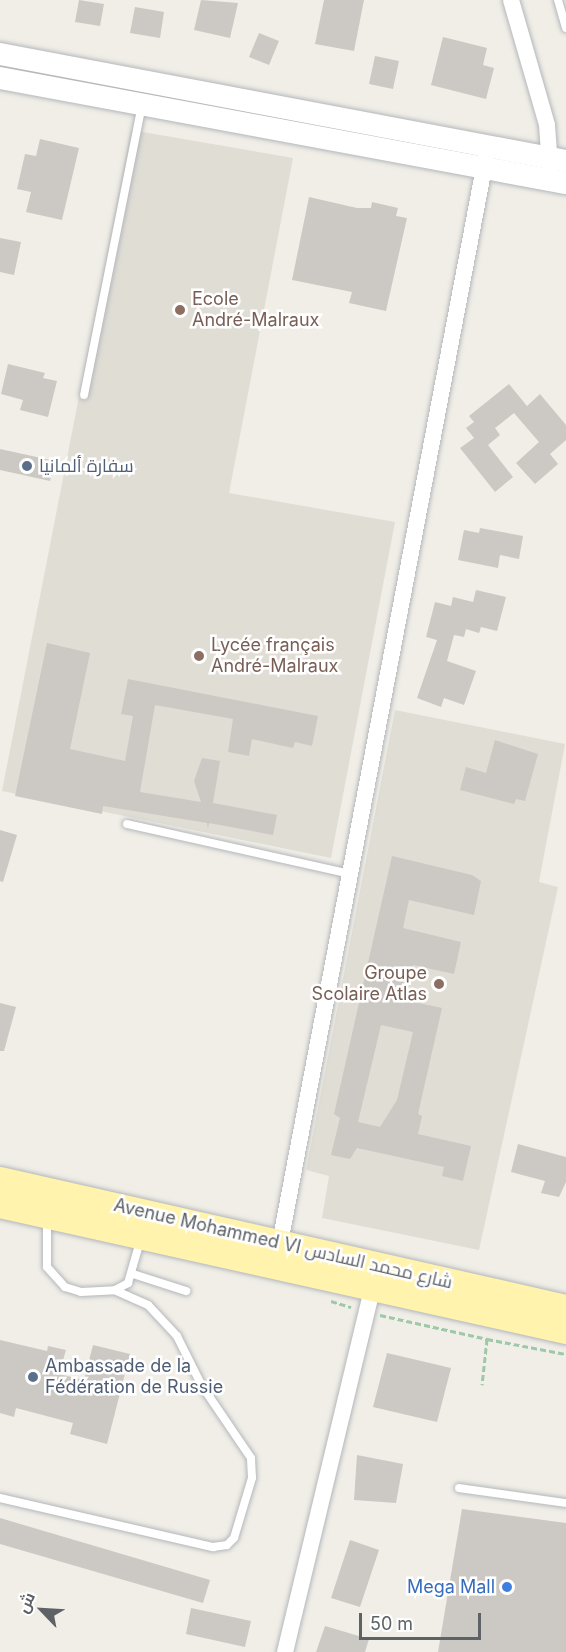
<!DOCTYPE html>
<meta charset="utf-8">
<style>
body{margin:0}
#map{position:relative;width:566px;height:1652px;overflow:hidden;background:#f0eee7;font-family:Inter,Cairo,sans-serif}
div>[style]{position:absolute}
.education>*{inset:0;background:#e0ddd5}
.building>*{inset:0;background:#ccc9c4}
.path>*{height:3px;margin-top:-1.5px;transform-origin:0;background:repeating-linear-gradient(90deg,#9dc9aa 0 6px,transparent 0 9px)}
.roads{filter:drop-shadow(0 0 2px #b4b7bb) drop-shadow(0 0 2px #b4b7bb)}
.lane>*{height:8px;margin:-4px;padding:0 4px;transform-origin:4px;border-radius:4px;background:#fff}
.street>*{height:16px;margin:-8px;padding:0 8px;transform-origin:8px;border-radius:8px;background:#fff}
.secondary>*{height:22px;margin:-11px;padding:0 11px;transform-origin:11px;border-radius:11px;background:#fff}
.primary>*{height:26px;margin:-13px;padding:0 13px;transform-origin:13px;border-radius:13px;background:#fff3ad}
.dots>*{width:16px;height:16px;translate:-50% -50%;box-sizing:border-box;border:3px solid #fff;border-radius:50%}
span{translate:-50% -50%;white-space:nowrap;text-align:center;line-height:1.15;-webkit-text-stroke:5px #fff;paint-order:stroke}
.education-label{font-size:18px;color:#785e54}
.left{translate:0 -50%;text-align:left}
.right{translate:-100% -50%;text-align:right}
.service-label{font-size:18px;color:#4e5e75}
.street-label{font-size:18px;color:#5e6267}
.shop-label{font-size:18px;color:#366cbe}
.north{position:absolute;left:12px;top:1580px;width:60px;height:60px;-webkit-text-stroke:4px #fff;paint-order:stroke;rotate:295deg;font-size:16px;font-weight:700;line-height:24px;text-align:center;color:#5e6267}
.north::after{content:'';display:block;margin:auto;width:21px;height:27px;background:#5e6267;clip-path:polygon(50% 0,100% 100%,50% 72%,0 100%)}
.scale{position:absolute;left:359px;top:1613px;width:122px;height:27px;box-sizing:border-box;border:3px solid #5e6267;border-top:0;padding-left:8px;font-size:18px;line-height:21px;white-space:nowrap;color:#5e6267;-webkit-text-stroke:4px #fff;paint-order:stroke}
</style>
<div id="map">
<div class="education">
<div style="clip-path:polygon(131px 130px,293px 158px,229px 493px,395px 522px,331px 858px,2px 791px)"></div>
<div style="clip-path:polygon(395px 710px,565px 744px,539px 882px,558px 887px,479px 1250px,322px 1218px,329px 1176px,306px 1170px)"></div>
</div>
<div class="building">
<div style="clip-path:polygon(79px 0,104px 4px,100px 26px,75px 22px)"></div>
<div style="clip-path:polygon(201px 0,238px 3px,230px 38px,194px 30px)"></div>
<div style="clip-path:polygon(324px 0,364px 0,354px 51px,315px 44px)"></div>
<div style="clip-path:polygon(135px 7px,164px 12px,160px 38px,130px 33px)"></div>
<div style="clip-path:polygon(259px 33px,279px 41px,269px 65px,249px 57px)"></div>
<div style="clip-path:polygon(443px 37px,487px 48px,483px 65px,494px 68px,486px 99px,431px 85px)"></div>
<div style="clip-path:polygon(375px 56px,399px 61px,393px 89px,369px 84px)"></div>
<div style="clip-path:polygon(40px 139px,79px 148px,62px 220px,26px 212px,31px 192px,17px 189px,25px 154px,36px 156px)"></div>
<div style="clip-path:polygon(309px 197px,357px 208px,371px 208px,372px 202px,398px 208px,396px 216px,407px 218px,386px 311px,349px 303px,352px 292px,292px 280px)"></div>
<div style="clip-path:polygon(0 238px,21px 242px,14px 275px,0 272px)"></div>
<div style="clip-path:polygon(8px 364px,45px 373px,43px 378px,57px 381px,48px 417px,20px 410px,23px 400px,1px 394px)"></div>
<div style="clip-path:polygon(509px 384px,527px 406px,540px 394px,566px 425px,566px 440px,550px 454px,558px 464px,535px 484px,516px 463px,539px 442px,514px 413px,495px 428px,500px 435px,488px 445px,513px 477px,495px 492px,460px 448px,474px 438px,466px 428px,474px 422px,469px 416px)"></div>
<div style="clip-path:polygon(0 449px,55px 461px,50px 481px,0 470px)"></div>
<div style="clip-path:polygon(480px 528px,523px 536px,519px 559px,500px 555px,498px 568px,458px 560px,464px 530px,479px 533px)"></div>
<div style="clip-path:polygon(476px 590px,506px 597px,497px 631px,481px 627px,479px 633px,466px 629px,464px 637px,454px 635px,447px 661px,476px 671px,464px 705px,444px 698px,441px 707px,417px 698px,437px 640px,426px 637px,435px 602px,451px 606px,453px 597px,473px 602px)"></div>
<div style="clip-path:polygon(47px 643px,90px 653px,70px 749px,125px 761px,133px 716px,121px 714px,128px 679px,318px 716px,312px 746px,295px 742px,293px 748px,252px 739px,249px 756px,228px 752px,233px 719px,155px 705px,140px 792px,201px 802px,194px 781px,202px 758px,220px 761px,213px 803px,277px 815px,273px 835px,209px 823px,208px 829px,207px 823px,103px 806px,102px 814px,15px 796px)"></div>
<div style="clip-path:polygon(495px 740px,538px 754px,525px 801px,516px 799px,514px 804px,460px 790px,466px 767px,486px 773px)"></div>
<div style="clip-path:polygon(0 830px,17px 835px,3px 882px,0 881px)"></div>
<div style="clip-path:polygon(evenodd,392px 856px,472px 875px,481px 881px,474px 915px,409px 900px,403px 928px,461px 942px,454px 974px,413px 965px,405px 1000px,442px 1008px,418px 1114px,422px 1116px,418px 1134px,471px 1146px,463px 1181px,442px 1176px,444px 1167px,357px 1148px,350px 1159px,331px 1155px,340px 1118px,334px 1114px,392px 856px,381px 1025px,413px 1032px,397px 1100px,380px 1127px,358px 1122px,381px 1025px)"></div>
<div style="clip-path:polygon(0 1003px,16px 1007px,4px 1051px,0 1051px)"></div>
<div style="clip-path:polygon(518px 1144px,566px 1157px,566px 1182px,559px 1197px,541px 1193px,545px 1181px,511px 1172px)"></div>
<div style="clip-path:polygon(0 1340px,47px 1351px,48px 1346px,66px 1350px,59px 1374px,84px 1380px,93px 1345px,130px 1354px,107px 1444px,70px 1434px,73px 1423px,16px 1408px,14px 1417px,0 1413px)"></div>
<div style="clip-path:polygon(387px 1353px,451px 1368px,437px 1422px,373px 1407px)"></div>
<div style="clip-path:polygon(357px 1455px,403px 1464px,396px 1503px,354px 1500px)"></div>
<div style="clip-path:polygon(462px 1509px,566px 1523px,566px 1652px,438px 1652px)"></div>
<div style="clip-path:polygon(0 1518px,210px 1580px,203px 1603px,0 1544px)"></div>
<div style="clip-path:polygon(350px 1540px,379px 1550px,360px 1607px,331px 1598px)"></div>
<div style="clip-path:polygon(191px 1608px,251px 1621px,245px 1647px,186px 1634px)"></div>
<div style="clip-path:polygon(325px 1626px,369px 1639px,365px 1652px,316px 1652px)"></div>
</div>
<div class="path">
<div style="left:331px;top:1301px;width:21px;rotate:17deg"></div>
<div style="left:380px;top:1315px;width:110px;rotate:12.6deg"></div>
<div style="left:487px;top:1339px;width:46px;rotate:96.2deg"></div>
<div style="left:487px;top:1339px;width:80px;rotate:10.8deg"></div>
</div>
<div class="roads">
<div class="lane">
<div style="left:558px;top:0;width:29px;rotate:74deg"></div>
<div style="left:84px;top:395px;width:297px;rotate:-78.7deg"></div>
<div style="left:127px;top:824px;width:229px;rotate:12.6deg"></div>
<div style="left:47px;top:1220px;width:47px;rotate:90deg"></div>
<div style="left:47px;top:1267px;width:27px;rotate:48deg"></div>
<div style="left:65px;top:1287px;width:17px;rotate:17deg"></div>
<div style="left:81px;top:1292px;width:34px;rotate:-3deg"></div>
<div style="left:115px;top:1290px;width:15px;rotate:-28deg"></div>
<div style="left:128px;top:1283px;width:47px;rotate:-73.9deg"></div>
<div style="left:133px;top:1274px;width:56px;rotate:17.8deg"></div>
<div style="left:459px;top:1488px;width:108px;rotate:8deg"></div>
<div style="left:0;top:1498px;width:219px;rotate:13deg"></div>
<div style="left:213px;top:1547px;width:14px;rotate:-8deg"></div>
<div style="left:227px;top:1545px;width:10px;rotate:-45deg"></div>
<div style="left:234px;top:1538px;width:63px;rotate:-73.3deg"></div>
<div style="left:252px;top:1478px;width:20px;rotate:-93deg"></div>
<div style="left:251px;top:1458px;width:87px;rotate:-124.2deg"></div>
<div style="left:202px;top:1386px;width:56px;rotate:-116.6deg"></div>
<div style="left:177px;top:1336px;width:42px;rotate:-133.1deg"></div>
<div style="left:148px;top:1305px;width:36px;rotate:-156deg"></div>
</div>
<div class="street">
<div style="left:511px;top:0;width:130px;rotate:73.9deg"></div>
<div style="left:547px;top:125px;width:42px;rotate:85.9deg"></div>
<div style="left:280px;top:1243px;width:1105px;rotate:-79.26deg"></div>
<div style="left:285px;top:1652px;width:373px;rotate:-76.5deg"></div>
</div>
<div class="secondary">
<div style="left:0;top:54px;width:576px;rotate:10.71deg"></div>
<div style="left:0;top:78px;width:576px;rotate:10.51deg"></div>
</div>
<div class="primary">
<div style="left:0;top:1180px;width:580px;rotate:12.74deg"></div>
<div style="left:0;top:1205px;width:580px;rotate:12.55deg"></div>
</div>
</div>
<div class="dots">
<div style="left:180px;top:310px;background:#8d6e63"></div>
<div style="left:27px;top:466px;background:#5c6f8a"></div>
<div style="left:199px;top:656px;background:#8d6e63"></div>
<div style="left:439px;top:984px;background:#8d6e63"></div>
<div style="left:33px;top:1377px;background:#5c6f8a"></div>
<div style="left:507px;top:1587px;background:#3f7fe0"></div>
</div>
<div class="education-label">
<span class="left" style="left:192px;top:310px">Ecole<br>André-Malraux</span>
<span class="left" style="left:211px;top:656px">Lycée français<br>André-Malraux</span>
<span class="right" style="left:427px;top:984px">Groupe<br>Scolaire Atlas</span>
</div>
<div class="service-label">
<span class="left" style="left:39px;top:466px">سفارة ألمانيا</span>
<span class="left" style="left:45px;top:1377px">Ambassade de la<br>Fédération de Russie</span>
</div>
<div class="street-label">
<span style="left:283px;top:1244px;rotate:13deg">Avenue Mohammed VI شارع محمد السادس</span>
</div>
<div class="shop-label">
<span class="right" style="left:495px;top:1587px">Mega Mall</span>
</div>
<div class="north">ش</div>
<div class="scale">50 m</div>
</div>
